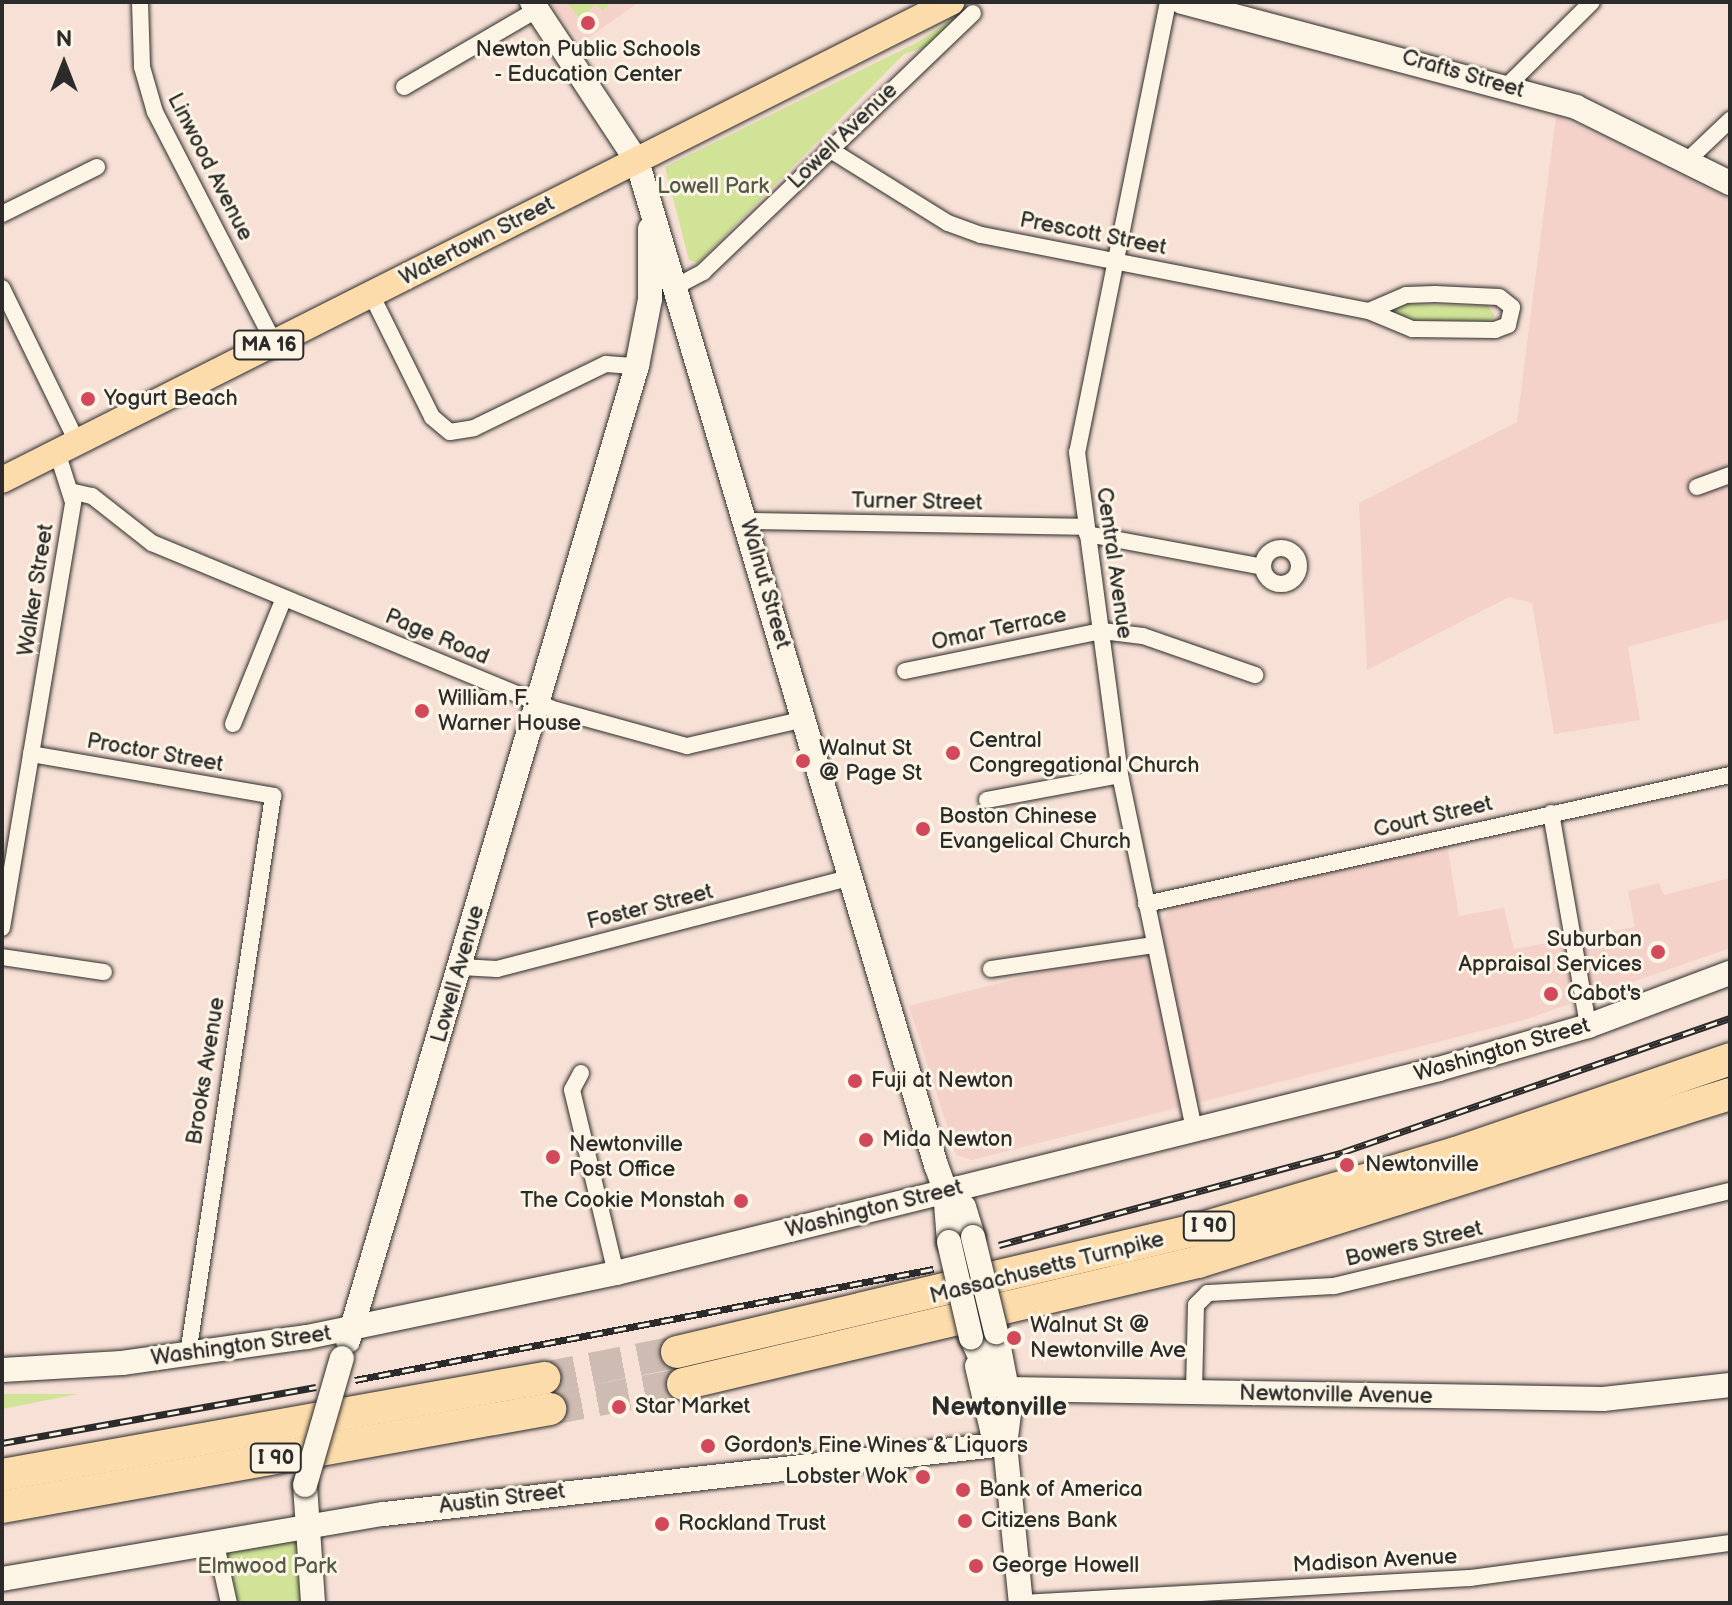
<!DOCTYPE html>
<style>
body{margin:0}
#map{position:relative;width:1732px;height:1605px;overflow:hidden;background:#f7e0d5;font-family:"Balsamiq Sans",sans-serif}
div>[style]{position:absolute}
.built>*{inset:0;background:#f4d2ca}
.green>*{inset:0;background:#d1e397}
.highway-tunnel>*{height:32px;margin-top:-16px;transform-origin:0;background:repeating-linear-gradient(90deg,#cebcb3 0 32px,transparent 0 48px)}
.roads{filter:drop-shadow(0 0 2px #2b2b2b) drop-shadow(0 0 2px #2b2b2b)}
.street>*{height:16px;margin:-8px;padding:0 8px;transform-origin:8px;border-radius:8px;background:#fcf5e5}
.street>.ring{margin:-8px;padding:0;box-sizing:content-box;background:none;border:16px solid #fcf5e5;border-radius:50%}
.secondary>*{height:24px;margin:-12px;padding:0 12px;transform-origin:12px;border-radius:12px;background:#fcf5e5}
.primary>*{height:26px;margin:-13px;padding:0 13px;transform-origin:13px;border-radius:13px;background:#fddcac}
.highway>*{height:32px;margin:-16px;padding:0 16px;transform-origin:16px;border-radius:16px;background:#fddcac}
.rail>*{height:7px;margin-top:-3.5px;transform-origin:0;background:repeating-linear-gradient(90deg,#fcf5e5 0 12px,#2b2b2b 0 24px);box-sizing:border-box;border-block:2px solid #2b2b2b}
.bridges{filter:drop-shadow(0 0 2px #2b2b2b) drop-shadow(0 0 2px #2b2b2b)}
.secondary-bridge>*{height:24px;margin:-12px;padding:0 12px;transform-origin:12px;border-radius:12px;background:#fcf5e5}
.dots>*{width:22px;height:22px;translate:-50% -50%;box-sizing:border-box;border:4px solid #fcf5e5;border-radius:50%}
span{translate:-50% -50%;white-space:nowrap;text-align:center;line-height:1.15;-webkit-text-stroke:6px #fcf5e5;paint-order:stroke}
.shield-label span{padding:2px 6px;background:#fcf5e5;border:2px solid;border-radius:6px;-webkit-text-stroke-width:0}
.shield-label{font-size:20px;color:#2b2b2b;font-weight:700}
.poi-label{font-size:22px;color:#2b2b2b}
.left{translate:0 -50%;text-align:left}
.right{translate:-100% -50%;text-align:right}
.street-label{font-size:22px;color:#2b2b2b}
.park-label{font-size:22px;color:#545946}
.quarter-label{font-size:26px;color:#2b2b2b;font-weight:700}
.frame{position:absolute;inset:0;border:4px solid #2b2b2b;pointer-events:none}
.north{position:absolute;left:24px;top:24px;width:80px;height:80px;-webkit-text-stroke:6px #fcf5e5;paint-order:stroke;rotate:0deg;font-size:22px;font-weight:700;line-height:32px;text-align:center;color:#2b2b2b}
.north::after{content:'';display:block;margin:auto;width:28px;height:36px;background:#2b2b2b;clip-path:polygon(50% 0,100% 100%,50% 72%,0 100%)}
</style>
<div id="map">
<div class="built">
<div style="clip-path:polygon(550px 2px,639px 2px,581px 43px)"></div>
<div style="clip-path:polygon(1556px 116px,1730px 199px,1730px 619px,1628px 647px,1640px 720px,1554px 734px,1532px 603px,1509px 597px,1367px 670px,1359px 503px,1517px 422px)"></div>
<div style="clip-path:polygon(1447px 845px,1459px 916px,1504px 908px,1514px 949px,1635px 927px,1628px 891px,1659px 883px,1664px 895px,1730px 878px,1730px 948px,1524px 1020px,972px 1160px,956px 1155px,909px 1006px,1146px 946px,1172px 906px)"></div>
</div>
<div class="green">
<div style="clip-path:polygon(567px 2px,611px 2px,603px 11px,595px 4px,580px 19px)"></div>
<div style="clip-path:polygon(963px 11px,926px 47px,904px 54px,698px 263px,689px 260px,665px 167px,918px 42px)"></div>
<div style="clip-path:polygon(1402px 304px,1488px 306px,1495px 316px,1488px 322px,1401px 320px,1394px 310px)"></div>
<div style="clip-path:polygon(2px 1394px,78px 1394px,2px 1409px)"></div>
<div style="clip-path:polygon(303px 1525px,313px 1603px,229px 1603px,215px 1540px)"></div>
</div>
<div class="highway-tunnel">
<div style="left:544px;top:1378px;width:136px;rotate:-11.1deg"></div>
<div style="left:550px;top:1409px;width:135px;rotate:-10.6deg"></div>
</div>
<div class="roads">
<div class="street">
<div style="left:140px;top:2px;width:65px;rotate:88.2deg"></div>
<div style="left:142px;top:67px;width:47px;rotate:73.9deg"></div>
<div style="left:155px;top:112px;width:260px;rotate:62.7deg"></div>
<div style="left:1168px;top:2px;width:459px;rotate:101.4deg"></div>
<div style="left:1077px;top:452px;width:326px;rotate:82.4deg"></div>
<div style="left:1120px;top:775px;width:363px;rotate:78.2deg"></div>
<div style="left:1508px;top:85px;width:118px;rotate:-44.7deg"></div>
<div style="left:404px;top:87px;width:155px;rotate:-30.2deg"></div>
<div style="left:829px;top:149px;width:140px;rotate:31.9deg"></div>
<div style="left:948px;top:223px;width:35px;rotate:20deg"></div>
<div style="left:981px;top:235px;width:395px;rotate:11.1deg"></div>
<div style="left:1369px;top:311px;width:47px;rotate:22.7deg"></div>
<div style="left:1412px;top:329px;width:83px;rotate:0.7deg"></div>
<div style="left:1495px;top:330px;width:14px;rotate:-21deg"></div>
<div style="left:1508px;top:325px;width:18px;rotate:-77deg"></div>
<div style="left:1512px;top:307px;width:16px;rotate:-142deg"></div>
<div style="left:1499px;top:297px;width:64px;rotate:-177.3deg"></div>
<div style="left:1435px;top:294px;width:29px;rotate:178deg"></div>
<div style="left:1406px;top:295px;width:40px;rotate:156.6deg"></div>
<div style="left:1689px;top:159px;width:57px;rotate:-43.6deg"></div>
<div style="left:2px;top:214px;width:106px;rotate:-26.3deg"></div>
<div style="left:675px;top:287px;width:32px;rotate:-28deg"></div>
<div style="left:703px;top:272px;width:374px;rotate:-43.8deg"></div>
<div style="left:2px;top:288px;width:171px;rotate:64deg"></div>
<div style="left:371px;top:294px;width:137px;rotate:63.6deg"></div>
<div style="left:432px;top:417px;width:23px;rotate:40deg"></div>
<div style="left:450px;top:432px;width:24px;rotate:-9deg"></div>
<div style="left:474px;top:428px;width:147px;rotate:-25.9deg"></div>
<div style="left:606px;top:364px;width:31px;rotate:4deg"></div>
<div style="left:1697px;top:487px;width:35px;rotate:-20deg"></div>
<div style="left:74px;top:492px;width:18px;rotate:13deg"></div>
<div style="left:92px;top:496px;width:76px;rotate:38.1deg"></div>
<div style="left:152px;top:543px;width:437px;rotate:22.5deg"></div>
<div style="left:556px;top:710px;width:136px;rotate:15.4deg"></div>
<div style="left:687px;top:746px;width:121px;rotate:-12.9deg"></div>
<div style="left:746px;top:521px;width:340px;rotate:1deg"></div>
<div style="left:1087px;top:534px;width:179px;rotate:10.6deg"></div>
<div class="ring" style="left:1263px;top:548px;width:20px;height:20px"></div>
<div style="left:905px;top:671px;width:201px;rotate:-11.5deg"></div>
<div style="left:1102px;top:631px;width:41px;rotate:7deg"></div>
<div style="left:1143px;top:636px;width:119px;rotate:19.2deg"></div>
<div style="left:233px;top:724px;width:136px;rotate:-68deg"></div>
<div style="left:31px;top:754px;width:246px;rotate:9.8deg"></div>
<div style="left:273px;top:796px;width:564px;rotate:98.66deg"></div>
<div style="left:987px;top:800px;width:135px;rotate:-10.6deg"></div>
<div style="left:1551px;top:813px;width:216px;rotate:80.1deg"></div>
<div style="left:1146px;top:904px;width:598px;rotate:-12.46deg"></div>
<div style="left:2px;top:928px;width:432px;rotate:-80.5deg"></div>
<div style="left:73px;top:502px;width:52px;rotate:-107.7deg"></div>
<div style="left:2px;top:957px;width:103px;rotate:8.4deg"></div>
<div style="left:460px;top:967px;width:37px;rotate:3deg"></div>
<div style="left:497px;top:969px;width:364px;rotate:-14.5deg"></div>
<div style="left:991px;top:969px;width:165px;rotate:-8.4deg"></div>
<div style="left:581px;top:1073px;width:19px;rotate:118deg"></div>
<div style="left:572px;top:1090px;width:188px;rotate:76.5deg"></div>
<div style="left:1194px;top:1392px;width:87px;rotate:-88.7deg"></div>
<div style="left:1196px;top:1305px;width:17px;rotate:-45deg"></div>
<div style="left:1208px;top:1293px;width:126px;rotate:-3.2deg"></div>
<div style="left:1334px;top:1286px;width:407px;rotate:-13.5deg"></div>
<div style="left:215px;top:1540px;width:65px;rotate:77.5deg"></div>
<div style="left:1021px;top:1603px;width:450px;rotate:-3.2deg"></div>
<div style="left:1470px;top:1578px;width:262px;rotate:-7.7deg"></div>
</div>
<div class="secondary">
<div style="left:532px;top:2px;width:191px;rotate:56.6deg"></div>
<div style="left:637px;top:161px;width:1048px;rotate:73.42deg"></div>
<div style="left:936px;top:1165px;width:27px;rotate:70deg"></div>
<div style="left:945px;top:1190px;width:25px;rotate:42deg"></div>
<div style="left:964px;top:1207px;width:31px;rotate:73deg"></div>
<div style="left:1182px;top:2px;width:408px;rotate:14.9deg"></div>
<div style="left:1576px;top:107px;width:172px;rotate:26.3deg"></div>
<div style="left:945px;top:1190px;width:52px;rotate:85.6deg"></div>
<div style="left:996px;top:1332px;width:74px;rotate:79.1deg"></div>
<div style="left:1010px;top:1405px;width:39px;rotate:97deg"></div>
<div style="left:1005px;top:1444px;width:160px;rotate:84.3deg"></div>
<div style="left:971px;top:1337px;width:43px;rotate:65.2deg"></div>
<div style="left:989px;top:1376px;width:23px;rotate:34deg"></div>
<div style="left:1008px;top:1389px;width:595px;rotate:0.96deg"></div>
<div style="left:1603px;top:1399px;width:128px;rotate:-6.3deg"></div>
<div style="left:348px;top:1341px;width:1017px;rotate:-73.49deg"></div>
<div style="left:637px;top:366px;width:68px;rotate:-79deg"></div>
<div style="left:650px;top:299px;width:70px;rotate:-90deg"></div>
<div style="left:977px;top:1366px;width:66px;rotate:76.8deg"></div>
<div style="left:992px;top:1430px;width:19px;rotate:47deg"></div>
<div style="left:2px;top:1370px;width:120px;rotate:-3.3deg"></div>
<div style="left:122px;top:1363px;width:187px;rotate:-8deg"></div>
<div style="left:307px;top:1337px;width:316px;rotate:-11.7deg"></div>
<div style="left:616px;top:1273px;width:848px;rotate:-13.92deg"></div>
<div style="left:1439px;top:1069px;width:155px;rotate:-16.1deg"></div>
<div style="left:1588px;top:1026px;width:152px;rotate:-20.5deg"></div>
<div style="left:305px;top:1485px;width:118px;rotate:86.1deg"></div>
<div style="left:2px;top:1579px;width:387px;rotate:-9.7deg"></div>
<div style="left:384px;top:1514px;width:625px;rotate:-6.43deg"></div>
</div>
<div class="primary">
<div style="left:2px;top:480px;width:1063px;rotate:-26.73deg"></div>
</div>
<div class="highway">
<div style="left:677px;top:1352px;width:536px;rotate:-13.26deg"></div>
<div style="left:1199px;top:1229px;width:268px;rotate:-16.5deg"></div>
<div style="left:1456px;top:1153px;width:290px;rotate:-18.9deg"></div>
<div style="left:683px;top:1384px;width:529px;rotate:-13.33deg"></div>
<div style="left:1198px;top:1262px;width:558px;rotate:-17.53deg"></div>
<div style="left:2px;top:1475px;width:551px;rotate:-10.15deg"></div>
<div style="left:2px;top:1507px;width:557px;rotate:-10.14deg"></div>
</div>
</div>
<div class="rail">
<div style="left:999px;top:1245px;width:356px;rotate:-15.1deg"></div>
<div style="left:1343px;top:1152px;width:410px;rotate:-19.1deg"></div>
<div style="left:355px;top:1380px;width:589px;rotate:-10.87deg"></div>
<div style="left:2px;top:1443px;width:319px;rotate:-10.1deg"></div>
</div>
<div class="bridges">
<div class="secondary-bridge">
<div style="left:973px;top:1237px;width:98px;rotate:76.4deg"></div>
<div style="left:949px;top:1242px;width:98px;rotate:77deg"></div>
<div style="left:305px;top:1485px;width:132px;rotate:-73.8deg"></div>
</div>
</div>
<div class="dots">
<div style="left:588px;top:23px;background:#d1495b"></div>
<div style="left:88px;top:399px;background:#d1495b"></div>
<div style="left:422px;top:711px;background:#d1495b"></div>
<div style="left:953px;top:753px;background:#d1495b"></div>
<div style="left:803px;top:761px;background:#d1495b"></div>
<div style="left:923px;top:829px;background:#d1495b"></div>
<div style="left:1658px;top:952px;background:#d1495b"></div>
<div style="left:1551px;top:994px;background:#d1495b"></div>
<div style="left:855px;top:1081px;background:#d1495b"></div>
<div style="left:866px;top:1140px;background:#d1495b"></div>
<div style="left:553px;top:1157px;background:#d1495b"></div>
<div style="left:1347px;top:1165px;background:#d1495b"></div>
<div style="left:741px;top:1201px;background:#d1495b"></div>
<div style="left:1014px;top:1338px;background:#d1495b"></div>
<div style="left:619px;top:1407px;background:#d1495b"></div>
<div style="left:708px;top:1446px;background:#d1495b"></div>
<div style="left:923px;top:1477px;background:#d1495b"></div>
<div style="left:963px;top:1490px;background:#d1495b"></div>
<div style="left:965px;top:1521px;background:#d1495b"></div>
<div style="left:662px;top:1524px;background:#d1495b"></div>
<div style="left:976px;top:1566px;background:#d1495b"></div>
</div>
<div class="shield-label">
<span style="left:269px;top:345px">MA 16</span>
<span style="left:1209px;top:1226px">I 90</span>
<span style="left:276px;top:1458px">I 90</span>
</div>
<div class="poi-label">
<span style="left:588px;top:62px">Newton Public Schools<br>- Education Center</span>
<span class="left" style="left:104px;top:399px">Yogurt Beach</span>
<span class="left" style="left:438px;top:711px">William F.<br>Warner House</span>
<span class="left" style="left:969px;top:753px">Central<br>Congregational Church</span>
<span class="left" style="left:819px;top:761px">Walnut St<br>@ Page St</span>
<span class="left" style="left:939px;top:829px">Boston Chinese<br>Evangelical Church</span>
<span class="right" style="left:1642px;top:952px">Suburban<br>Appraisal Services</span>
<span class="left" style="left:1567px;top:994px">Cabot's</span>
<span class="left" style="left:871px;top:1081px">Fuji at Newton</span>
<span class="left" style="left:882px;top:1140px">Mida Newton</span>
<span class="left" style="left:569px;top:1157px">Newtonville<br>Post Office</span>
<span class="left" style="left:1365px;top:1165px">Newtonville</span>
<span class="right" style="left:725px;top:1201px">The Cookie Monstah</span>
<span class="left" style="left:1030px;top:1338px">Walnut St @<br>Newtonville Ave</span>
<span class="left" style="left:635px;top:1407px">Star Market</span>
<span class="left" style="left:724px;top:1446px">Gordon's Fine Wines &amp; Liquors</span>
<span class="right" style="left:907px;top:1477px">Lobster Wok</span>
<span class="left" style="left:979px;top:1490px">Bank of America</span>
<span class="left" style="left:981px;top:1521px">Citizens Bank</span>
<span class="left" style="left:678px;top:1524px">Rockland Trust</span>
<span class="left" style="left:992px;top:1566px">George Howell</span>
</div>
<div class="street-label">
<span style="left:1463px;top:74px;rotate:16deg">Crafts Street</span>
<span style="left:843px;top:136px;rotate:-44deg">Lowell Avenue</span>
<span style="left:210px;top:167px;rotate:63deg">Linwood Avenue</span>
<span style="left:1093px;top:234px;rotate:11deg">Prescott Street</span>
<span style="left:477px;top:241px;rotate:-27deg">Watertown Street</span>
<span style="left:917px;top:502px;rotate:1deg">Turner Street</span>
<span style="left:1114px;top:563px;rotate:82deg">Central Avenue</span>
<span style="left:765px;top:584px;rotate:74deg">Walnut Street</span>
<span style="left:36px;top:590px;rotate:-81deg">Walker Street</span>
<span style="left:999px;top:629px;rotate:-12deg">Omar Terrace</span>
<span style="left:437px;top:637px;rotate:23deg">Page Road</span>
<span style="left:155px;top:753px;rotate:10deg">Proctor Street</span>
<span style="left:1433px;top:817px;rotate:-13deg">Court Street</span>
<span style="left:650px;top:907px;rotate:-14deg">Foster Street</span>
<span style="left:458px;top:974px;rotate:-74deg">Lowell Avenue</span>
<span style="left:1502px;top:1050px;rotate:-16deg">Washington Street</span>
<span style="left:206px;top:1071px;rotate:-81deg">Brooks Avenue</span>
<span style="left:874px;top:1209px;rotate:-14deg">Washington Street</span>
<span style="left:1414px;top:1244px;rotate:-13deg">Bowers Street</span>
<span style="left:1047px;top:1268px;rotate:-14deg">Massachusetts Turnpike</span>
<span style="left:241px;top:1346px;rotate:-8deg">Washington Street</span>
<span style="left:1336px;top:1395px;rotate:1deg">Newtonville Avenue</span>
<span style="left:502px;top:1499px;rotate:-7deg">Austin Street</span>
<span style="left:1375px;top:1561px;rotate:-3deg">Madison Avenue</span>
</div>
<div class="park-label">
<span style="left:713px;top:187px">Lowell Park</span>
<span style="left:267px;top:1567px">Elmwood Park</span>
</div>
<div class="quarter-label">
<span style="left:999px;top:1408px">Newtonville</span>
</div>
<div class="frame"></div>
<div class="north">N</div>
</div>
